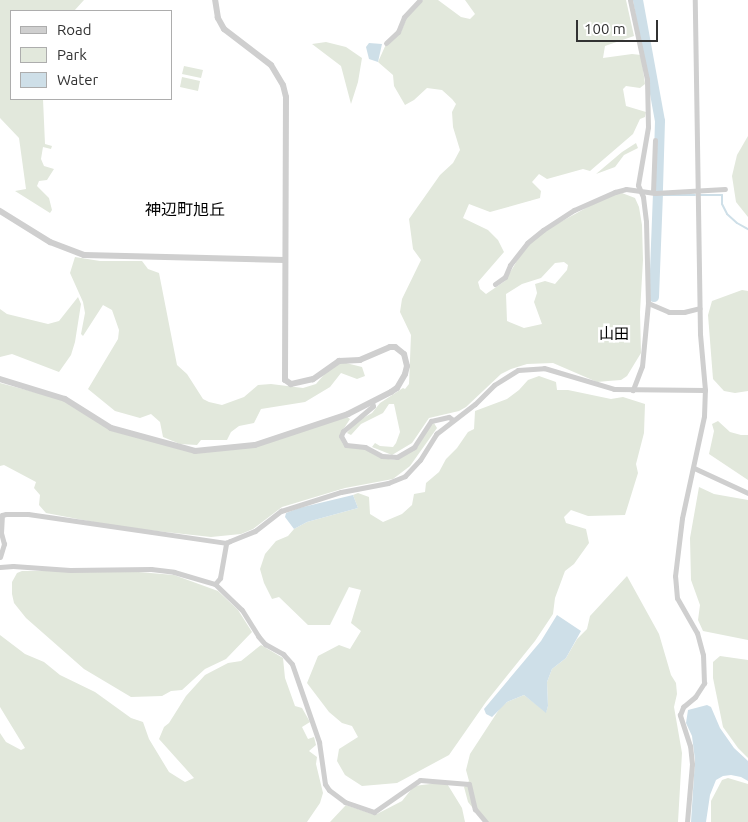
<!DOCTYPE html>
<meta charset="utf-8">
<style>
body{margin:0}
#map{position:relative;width:748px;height:822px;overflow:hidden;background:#fff;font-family:Ubuntu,"Noto Sans JP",sans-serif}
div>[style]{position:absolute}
.green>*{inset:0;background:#e2e8dc}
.water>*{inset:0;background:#cedfe8}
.stream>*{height:2px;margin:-1px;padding:0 1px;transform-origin:1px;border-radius:1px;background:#cedfe8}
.river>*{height:10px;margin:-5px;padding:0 5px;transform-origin:5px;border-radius:5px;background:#cedfe8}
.minor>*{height:5px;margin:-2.5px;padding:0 2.5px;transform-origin:2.5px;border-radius:2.5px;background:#cfcfcf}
.tertiary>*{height:6px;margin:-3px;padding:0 3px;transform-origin:3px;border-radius:3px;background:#cfcfcf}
span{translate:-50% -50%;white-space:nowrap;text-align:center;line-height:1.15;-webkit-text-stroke:5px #fff;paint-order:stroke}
.neighbourhood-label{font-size:15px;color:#000}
.quarter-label{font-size:16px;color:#000}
.legend{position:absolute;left:10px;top:10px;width:162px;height:90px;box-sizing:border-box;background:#fff;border:1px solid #adadad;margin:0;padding:6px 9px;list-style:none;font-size:15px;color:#323232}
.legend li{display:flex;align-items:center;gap:10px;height:25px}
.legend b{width:25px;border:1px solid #adadad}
.scale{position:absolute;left:576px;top:20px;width:82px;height:22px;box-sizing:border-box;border:2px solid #323232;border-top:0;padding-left:6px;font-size:15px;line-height:18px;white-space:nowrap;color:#323232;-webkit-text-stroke:4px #fff;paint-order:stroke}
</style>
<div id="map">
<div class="green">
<div style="clip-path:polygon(0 0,84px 0,74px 11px,11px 11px,11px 99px,43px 99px,45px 144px,52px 146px,51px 149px,43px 147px,41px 159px,44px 166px,54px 169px,47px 180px,39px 181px,37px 186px,49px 198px,52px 210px,50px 213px,15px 191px,26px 189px,19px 138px,0 118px)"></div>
<div style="clip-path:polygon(evenodd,423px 0,438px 0,461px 17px,470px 19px,475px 14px,465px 0,626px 0,634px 36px,605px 46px,603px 58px,632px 54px,641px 55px,645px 84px,640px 88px,626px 86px,623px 89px,626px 106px,646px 112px,645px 117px,640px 119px,633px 134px,590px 171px,583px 169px,547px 179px,539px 174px,532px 182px,541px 191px,540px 198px,490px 212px,469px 204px,463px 218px,488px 230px,498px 240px,504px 252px,478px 282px,480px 289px,486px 294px,505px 281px,527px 244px,542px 232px,608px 196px,622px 193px,635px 198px,639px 207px,642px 225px,643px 260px,640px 312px,641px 353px,627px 376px,621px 380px,608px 381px,597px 382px,553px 363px,527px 364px,511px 369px,501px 374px,466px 407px,459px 411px,429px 418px,412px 443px,392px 455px,372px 447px,375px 443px,380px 446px,393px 447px,396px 443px,400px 432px,394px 404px,389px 404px,383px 413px,361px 424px,351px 435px,347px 433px,356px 422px,372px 413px,380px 403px,403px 388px,405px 389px,409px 384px,411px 335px,400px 312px,402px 299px,421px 260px,413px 249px,409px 219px,440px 175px,453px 163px,460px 150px,453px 127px,452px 112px,456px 104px,452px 99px,442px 90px,427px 88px,414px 100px,405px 105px,394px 86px,393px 75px,378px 62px,387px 42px,401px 32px,407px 17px,423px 0,564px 262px,568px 265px,567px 270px,555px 284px,545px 281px,535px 284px,537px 293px,534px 302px,542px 324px,524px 328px,507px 321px,506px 294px,522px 284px,541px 278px,555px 263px,564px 262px)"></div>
<div style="clip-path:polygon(326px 42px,346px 47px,362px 58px,358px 82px,351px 104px,341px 66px,312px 44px)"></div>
<div style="clip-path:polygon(184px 66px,203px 70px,201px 78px,182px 74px)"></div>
<div style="clip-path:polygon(182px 77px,200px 81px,198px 91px,180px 87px)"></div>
<div style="clip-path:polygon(748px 136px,748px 217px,736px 202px,732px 176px,737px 155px)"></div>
<div style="clip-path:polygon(636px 143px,638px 148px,624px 155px,615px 167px,596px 174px,622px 152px)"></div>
<div style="clip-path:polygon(75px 257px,100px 261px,142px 261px,148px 269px,159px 273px,177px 365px,187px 374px,203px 399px,209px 402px,222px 405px,244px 397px,258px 385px,271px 384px,303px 388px,316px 384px,328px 370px,342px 362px,362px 367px,365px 376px,357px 379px,341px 373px,330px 387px,305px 402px,261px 409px,254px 423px,239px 426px,231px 432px,227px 440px,201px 440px,197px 445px,180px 444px,163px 437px,160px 422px,151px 414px,140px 418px,115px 411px,88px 389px,118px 339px,119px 330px,112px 310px,103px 305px,83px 336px,81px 334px,85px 313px,83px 302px,70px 273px)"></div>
<div style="clip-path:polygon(742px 290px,748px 291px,748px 391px,735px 393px,724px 391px,713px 379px,708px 315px,712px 301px)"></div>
<div style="clip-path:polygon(78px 297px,81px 304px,75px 342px,71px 355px,59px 372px,12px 354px,0 357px,0 309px,7px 314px,48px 324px,59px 321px)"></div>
<div style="clip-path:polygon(539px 376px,556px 382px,557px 390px,568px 390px,611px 399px,623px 397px,645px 404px,644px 433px,636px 464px,638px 473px,625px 515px,588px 516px,571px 510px,564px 517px,566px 523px,586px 529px,589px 543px,574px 564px,565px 571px,555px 598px,553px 614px,535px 641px,486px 702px,449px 755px,397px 783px,362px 786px,345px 775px,337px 761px,339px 749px,358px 737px,352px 726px,342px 723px,329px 712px,307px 683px,318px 656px,339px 645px,350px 649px,361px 631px,351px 623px,361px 590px,349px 587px,330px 625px,308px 625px,279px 597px,272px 599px,264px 583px,260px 569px,265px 554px,276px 541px,288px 536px,294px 529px,307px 522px,358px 508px,353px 495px,358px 493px,369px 497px,370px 514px,383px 522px,402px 514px,412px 505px,414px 494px,425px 492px,426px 483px,439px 472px,446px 459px,457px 448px,468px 432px,474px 429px,475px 411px,507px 399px,519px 390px,528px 380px)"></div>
<div style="clip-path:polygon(0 383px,64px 400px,110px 428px,201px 453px,254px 446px,347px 417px,350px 419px,339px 436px,343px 444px,363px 448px,382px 458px,395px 460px,416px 448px,430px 426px,434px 423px,437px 428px,410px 466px,393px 479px,345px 488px,282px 507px,253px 529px,241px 534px,211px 537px,120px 527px,46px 513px,39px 505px,40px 495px,34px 488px,36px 482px,4px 465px,0 466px)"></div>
<div style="clip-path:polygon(718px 421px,730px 432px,741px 435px,748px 435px,748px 480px,709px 454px,714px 431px,712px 424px)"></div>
<div style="clip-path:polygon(699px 487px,714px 494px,748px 500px,748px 640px,703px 631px,698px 620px,700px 605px,691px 580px,690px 538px)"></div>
<div style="clip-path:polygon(22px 571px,127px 571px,174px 575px,218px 591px,238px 610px,252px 632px,226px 659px,205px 669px,182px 690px,171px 691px,162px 696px,131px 697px,84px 669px,26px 618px,14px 603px,12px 594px,12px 582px,17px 573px)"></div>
<div style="clip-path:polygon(627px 576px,659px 634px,671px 675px,676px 683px,677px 694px,674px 707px,682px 753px,678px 822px,484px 822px,468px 802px,464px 787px,469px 781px,466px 770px,470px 754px,500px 708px,507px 702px,524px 695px,546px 712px,548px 706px,547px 682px,552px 669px,566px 658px,577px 639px,587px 629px,590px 616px)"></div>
<div style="clip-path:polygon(0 635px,25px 654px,44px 662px,60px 675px,95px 692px,131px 718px,143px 722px,149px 739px,169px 772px,185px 782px,194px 778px,159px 739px,164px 727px,169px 723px,186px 696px,205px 675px,228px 663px,241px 661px,261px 645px,283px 658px,285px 678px,295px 706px,302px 708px,310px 722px,302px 727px,308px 739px,314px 737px,316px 745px,309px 751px,317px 757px,316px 764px,323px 793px,320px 803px,307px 822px,0 822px,0 733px,6px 742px,21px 750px,25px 748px,0 707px)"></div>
<div style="clip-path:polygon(720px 656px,748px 660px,748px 758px,738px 748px,723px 727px,713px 678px,713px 662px)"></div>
<div style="clip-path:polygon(728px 778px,748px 784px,748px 822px,711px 822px,711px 801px,722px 780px)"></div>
<div style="clip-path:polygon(446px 782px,462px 808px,465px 822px,330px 822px,346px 805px,375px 815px,402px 801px,414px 786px)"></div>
</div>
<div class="water">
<div style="clip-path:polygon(369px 43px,382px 44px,378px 62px,369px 59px,366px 47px)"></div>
<div style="clip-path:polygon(353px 495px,358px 508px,307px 522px,294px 529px,285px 517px,286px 513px,299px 508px)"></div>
<div style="clip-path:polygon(557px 615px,581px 631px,566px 658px,552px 669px,547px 682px,548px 706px,546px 713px,524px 695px,507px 702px,492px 717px,486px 714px,484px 709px,541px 641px)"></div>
<div style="clip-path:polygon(707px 705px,711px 707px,720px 728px,734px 748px,748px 761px,748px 781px,741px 777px,731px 775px,723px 776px,716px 780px,710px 795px,706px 822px,691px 822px,695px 760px,692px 736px,686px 723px,688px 710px)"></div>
</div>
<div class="stream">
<div style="left:662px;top:195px;width:33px"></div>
<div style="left:700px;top:195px;width:22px"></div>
<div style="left:722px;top:195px;width:9px;rotate:90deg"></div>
<div style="left:722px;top:204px;width:11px;rotate:63deg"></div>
<div style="left:727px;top:214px;width:13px;rotate:42deg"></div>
<div style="left:737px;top:223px;width:13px;rotate:29deg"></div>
</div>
<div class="river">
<div style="left:638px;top:0;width:123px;rotate:79.7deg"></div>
<div style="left:660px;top:121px;width:69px;rotate:91.7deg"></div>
<div style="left:654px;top:297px;width:102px;rotate:-87.8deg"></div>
</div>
<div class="minor">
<div style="left:630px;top:0;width:81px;rotate:77.9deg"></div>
<div style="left:647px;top:79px;width:48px;rotate:88.8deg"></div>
<div style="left:648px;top:127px;width:59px;rotate:99.8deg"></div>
<div style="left:638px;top:185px;width:13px;rotate:67deg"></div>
<div style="left:643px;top:197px;width:25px;rotate:83deg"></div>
<div style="left:646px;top:222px;width:81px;rotate:88.6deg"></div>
<div style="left:648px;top:303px;width:63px;rotate:95.4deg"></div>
<div style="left:642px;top:366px;width:26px;rotate:111deg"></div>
<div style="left:386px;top:43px;width:16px;rotate:-43deg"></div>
<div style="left:398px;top:32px;width:16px;rotate:-68deg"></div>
<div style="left:404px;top:17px;width:23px;rotate:-47deg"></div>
<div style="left:653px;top:192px;width:52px;rotate:-87.8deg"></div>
<div style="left:495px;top:284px;width:12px;rotate:-35deg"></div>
<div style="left:505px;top:277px;width:13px;rotate:-67deg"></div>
<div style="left:510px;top:265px;width:28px;rotate:-52deg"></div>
<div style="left:527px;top:243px;width:21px;rotate:-39deg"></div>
<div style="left:543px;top:230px;width:37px;rotate:-33deg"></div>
<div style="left:574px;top:210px;width:45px;rotate:-23.7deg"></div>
<div style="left:615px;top:192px;width:11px;rotate:-15deg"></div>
<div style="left:626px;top:189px;width:29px;rotate:8deg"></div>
<div style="left:655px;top:193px;width:70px;rotate:-3.3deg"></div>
<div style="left:648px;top:303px;width:23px;rotate:23deg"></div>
<div style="left:669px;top:312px;width:15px"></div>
<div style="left:684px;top:312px;width:16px;rotate:-14deg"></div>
<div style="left:372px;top:402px;width:4px;rotate:76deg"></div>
<div style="left:373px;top:406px;width:39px;rotate:140deg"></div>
<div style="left:343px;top:431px;width:5px;rotate:112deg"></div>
<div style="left:341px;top:436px;width:10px;rotate:61deg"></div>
<div style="left:346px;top:445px;width:19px;rotate:6deg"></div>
<div style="left:365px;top:447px;width:19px;rotate:28deg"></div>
<div style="left:382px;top:456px;width:15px;rotate:4deg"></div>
<div style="left:397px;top:457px;width:20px;rotate:-30deg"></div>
<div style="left:414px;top:447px;width:31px;rotate:-57deg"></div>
<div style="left:431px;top:421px;width:18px;rotate:-13deg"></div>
<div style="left:449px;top:417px;width:5px;rotate:37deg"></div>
<div style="left:694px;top:468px;width:60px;rotate:24.8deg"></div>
<div style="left:0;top:557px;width:14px;rotate:-73deg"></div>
<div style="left:4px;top:544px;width:11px;rotate:-105deg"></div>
<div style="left:1px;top:533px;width:18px;rotate:-87deg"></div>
<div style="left:2px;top:515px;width:4px;rotate:-14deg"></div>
<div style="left:6px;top:514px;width:22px"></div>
<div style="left:28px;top:514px;width:200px;rotate:8.3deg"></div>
<div style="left:0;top:567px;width:13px;rotate:-4deg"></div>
<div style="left:13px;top:566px;width:57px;rotate:4deg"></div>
<div style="left:70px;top:570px;width:81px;rotate:-0.7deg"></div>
<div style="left:151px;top:569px;width:23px;rotate:7deg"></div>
<div style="left:174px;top:572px;width:43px;rotate:16.3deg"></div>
<div style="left:215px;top:584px;width:37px;rotate:44deg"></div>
<div style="left:242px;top:610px;width:31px;rotate:58deg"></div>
<div style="left:258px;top:636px;width:11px;rotate:49deg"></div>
<div style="left:265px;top:644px;width:21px;rotate:29deg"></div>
<div style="left:283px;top:654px;width:13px;rotate:48deg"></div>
<div style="left:292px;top:664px;width:83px;rotate:70.9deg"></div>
<div style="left:319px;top:742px;width:42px;rotate:81.9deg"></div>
<div style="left:325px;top:784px;width:7px;rotate:56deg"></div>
<div style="left:329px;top:790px;width:20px;rotate:37deg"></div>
<div style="left:345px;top:802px;width:31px;rotate:19deg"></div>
<div style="left:374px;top:812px;width:56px;rotate:-34.8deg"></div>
<div style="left:420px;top:780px;width:49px;rotate:4.7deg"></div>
<div style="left:469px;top:784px;width:26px;rotate:77deg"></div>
<div style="left:475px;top:809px;width:17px;rotate:50deg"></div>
<div style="left:215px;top:584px;width:8px;rotate:-50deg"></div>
<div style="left:220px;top:578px;width:36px;rotate:-80deg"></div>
<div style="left:226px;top:543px;width:4px;rotate:-27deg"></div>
<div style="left:230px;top:541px;width:27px;rotate:-22deg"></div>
<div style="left:255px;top:531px;width:33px;rotate:-38deg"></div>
<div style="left:281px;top:511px;width:63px;rotate:-17.6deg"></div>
<div style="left:341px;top:492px;width:48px;rotate:-10.8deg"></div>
<div style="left:388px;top:483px;width:18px;rotate:-22deg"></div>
<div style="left:405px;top:476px;width:22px;rotate:-47deg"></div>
<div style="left:420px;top:460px;width:31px;rotate:-58deg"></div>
<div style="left:436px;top:434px;width:49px;rotate:-37.6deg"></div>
<div style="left:475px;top:404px;width:27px;rotate:-45deg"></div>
<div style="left:494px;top:385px;width:28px;rotate:-32deg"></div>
<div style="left:518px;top:370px;width:26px;rotate:-4deg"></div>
<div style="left:544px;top:368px;width:73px;rotate:16.7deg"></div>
<div style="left:614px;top:389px;width:91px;rotate:0.6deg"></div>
<div style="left:687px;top:822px;width:58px;rotate:-85.1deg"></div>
<div style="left:692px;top:764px;width:18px;rotate:-96deg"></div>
<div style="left:690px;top:746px;width:33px;rotate:-108deg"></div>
<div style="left:680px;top:715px;width:9px;rotate:-69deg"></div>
<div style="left:683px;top:707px;width:16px;rotate:-40deg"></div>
<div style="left:695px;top:697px;width:17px;rotate:-57deg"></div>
<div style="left:704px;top:683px;width:28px;rotate:-92deg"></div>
<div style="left:703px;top:655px;width:23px;rotate:-105deg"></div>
<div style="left:697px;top:633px;width:40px;rotate:-119.7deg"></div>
<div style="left:677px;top:598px;width:22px;rotate:-95deg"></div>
<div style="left:675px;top:576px;width:58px;rotate:-83.1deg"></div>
<div style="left:682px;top:518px;width:104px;rotate:-77.8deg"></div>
<div style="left:704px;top:416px;width:26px;rotate:-88deg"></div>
<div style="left:705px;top:390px;width:56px;rotate:-95.1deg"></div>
<div style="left:700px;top:334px;width:334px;rotate:-90.9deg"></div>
</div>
<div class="tertiary">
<div style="left:0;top:211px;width:59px;rotate:31.8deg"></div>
<div style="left:50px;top:242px;width:36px;rotate:21deg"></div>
<div style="left:84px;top:255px;width:201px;rotate:1.4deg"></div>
<div style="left:0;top:379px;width:68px;rotate:17.1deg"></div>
<div style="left:65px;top:399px;width:54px;rotate:32.2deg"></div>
<div style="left:111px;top:428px;width:87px;rotate:15.3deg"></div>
<div style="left:195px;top:451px;width:60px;rotate:-5.7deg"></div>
<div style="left:255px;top:445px;width:98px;rotate:-18.4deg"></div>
<div style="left:348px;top:414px;width:48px;rotate:-27.1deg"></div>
<div style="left:391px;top:392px;width:7px;rotate:-34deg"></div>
<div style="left:397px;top:388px;width:16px;rotate:-60deg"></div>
<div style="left:405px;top:374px;width:8px;rotate:-76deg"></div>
<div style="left:407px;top:366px;width:12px;rotate:-104deg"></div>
<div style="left:404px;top:354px;width:11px;rotate:-142deg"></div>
<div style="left:395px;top:347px;width:5px;rotate:180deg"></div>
<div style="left:390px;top:347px;width:33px;rotate:157deg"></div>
<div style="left:360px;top:360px;width:21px;rotate:177deg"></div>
<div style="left:339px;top:361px;width:32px;rotate:145deg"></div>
<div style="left:313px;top:379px;width:23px;rotate:167deg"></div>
<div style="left:291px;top:384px;width:7px;rotate:-146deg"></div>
<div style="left:285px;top:380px;width:283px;rotate:-89.8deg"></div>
<div style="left:286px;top:97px;width:12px;rotate:-104deg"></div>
<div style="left:283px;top:85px;width:23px;rotate:-121deg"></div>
<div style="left:271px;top:65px;width:59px;rotate:-142.5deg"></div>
<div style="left:224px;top:29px;width:13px;rotate:-119deg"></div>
<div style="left:218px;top:18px;width:18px;rotate:-99deg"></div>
</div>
<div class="neighbourhood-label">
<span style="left:614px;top:334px">山田</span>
</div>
<div class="quarter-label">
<span style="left:185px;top:209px">神辺町旭丘</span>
</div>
<ul class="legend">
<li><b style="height:6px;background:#cfcfcf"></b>Road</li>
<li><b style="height:14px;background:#e2e8dc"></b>Park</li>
<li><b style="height:14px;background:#cedfe8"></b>Water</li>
</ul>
<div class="scale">100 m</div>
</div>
